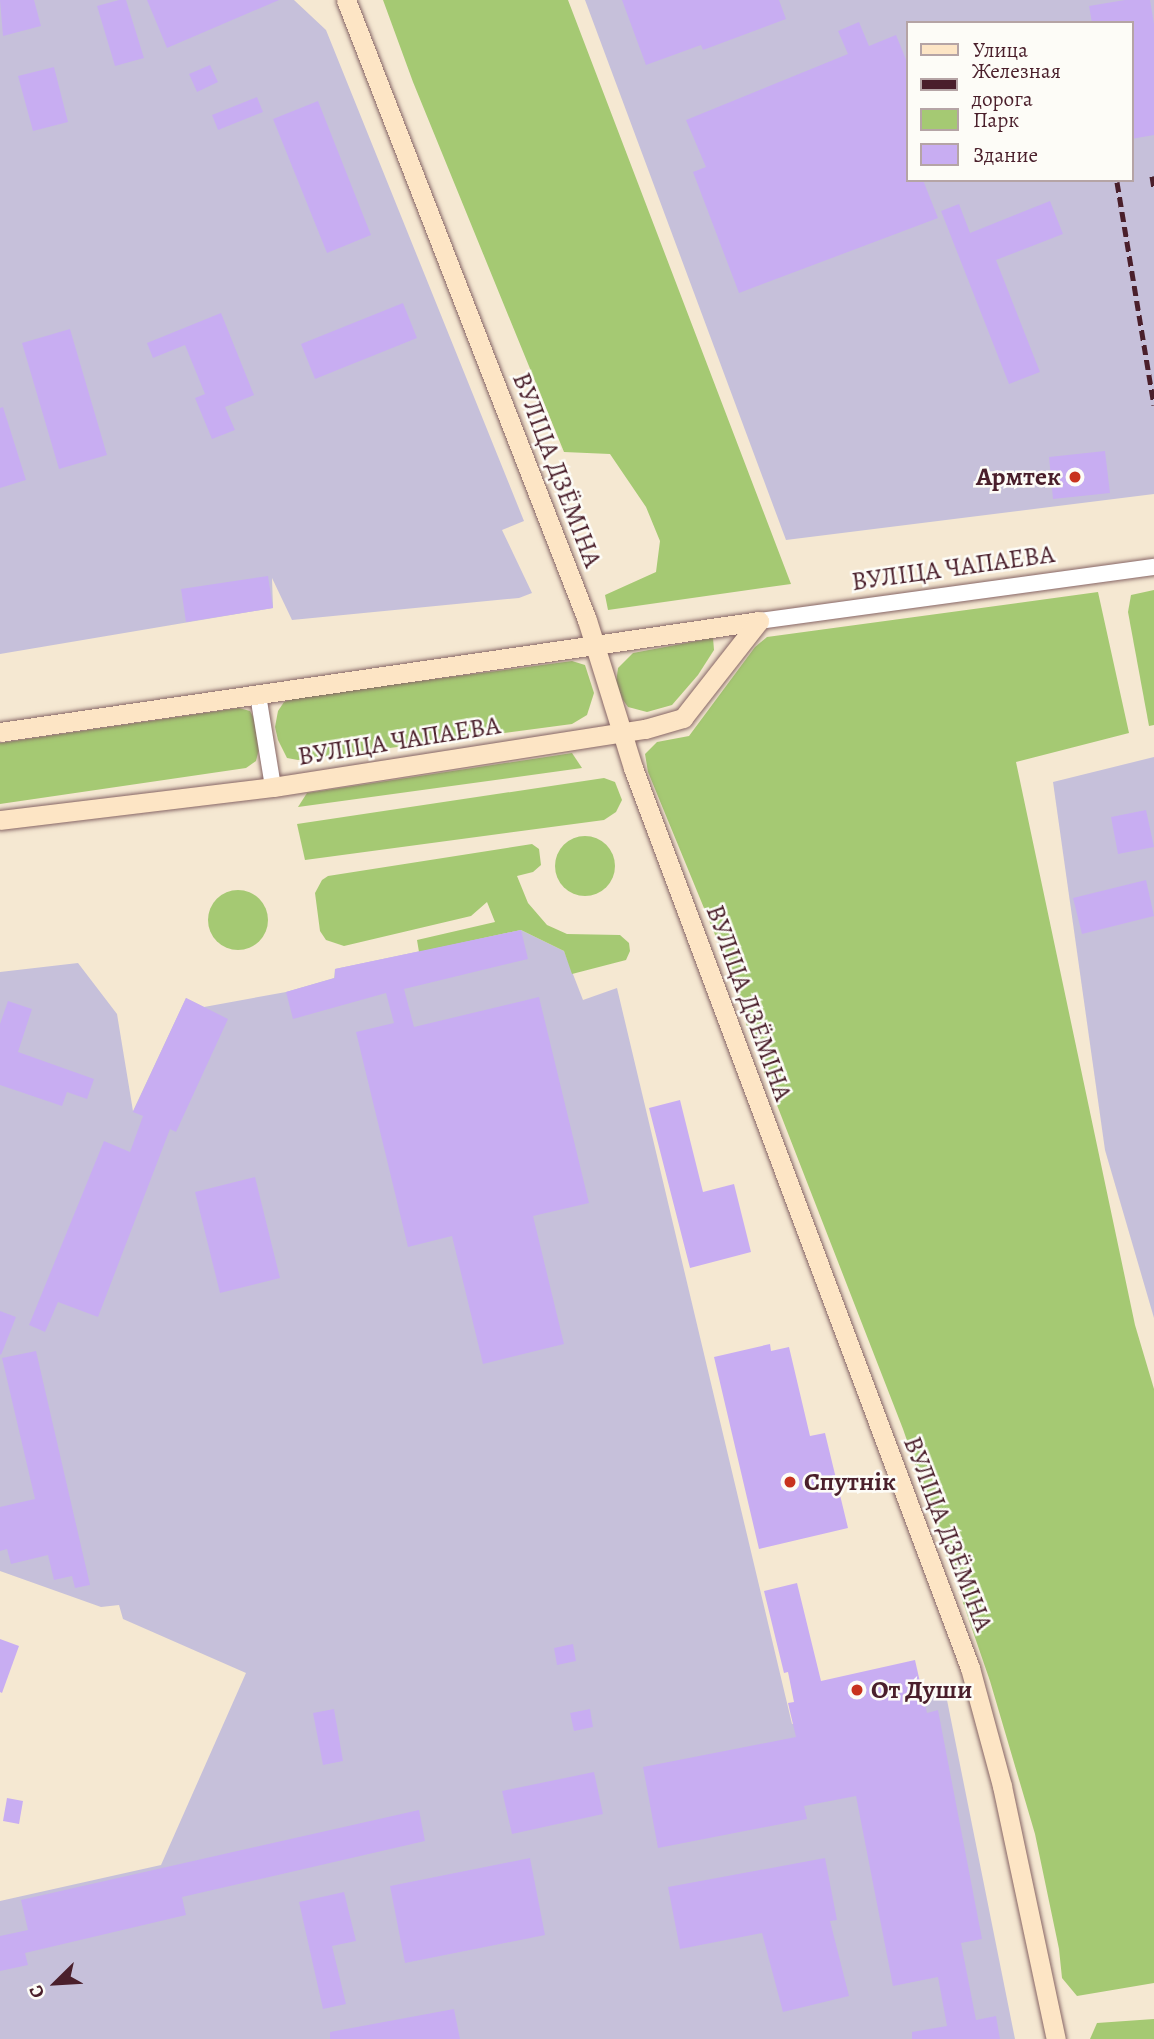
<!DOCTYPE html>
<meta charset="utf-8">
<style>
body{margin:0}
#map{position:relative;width:1154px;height:2039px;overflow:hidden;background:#f5e8d2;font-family:Alegreya,serif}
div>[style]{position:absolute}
.industrial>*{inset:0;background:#c6c0da}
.green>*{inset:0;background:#a5c973}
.round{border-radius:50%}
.building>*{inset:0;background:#c8adf2}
.roads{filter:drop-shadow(0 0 2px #866565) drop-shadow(0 0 2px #866565)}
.tertiary>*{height:16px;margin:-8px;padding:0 8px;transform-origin:8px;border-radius:8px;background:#fff}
.secondary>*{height:19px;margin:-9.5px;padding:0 9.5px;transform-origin:9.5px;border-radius:9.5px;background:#fde5c5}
.rail>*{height:5px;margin-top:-2.5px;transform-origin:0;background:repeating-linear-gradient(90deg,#4a1f2b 0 10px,transparent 0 15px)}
.dots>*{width:19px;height:19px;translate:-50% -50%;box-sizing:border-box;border:4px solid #fdfcf7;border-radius:50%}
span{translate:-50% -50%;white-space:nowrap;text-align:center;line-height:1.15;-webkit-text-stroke:5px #fdfcf7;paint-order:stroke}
.street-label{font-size:26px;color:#4a1f2b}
.poi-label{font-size:26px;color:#4a1f2b;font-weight:700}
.right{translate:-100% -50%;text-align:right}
.left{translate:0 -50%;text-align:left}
.legend{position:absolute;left:906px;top:21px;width:228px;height:161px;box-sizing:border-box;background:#fdfcf7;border:2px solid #b5a4a5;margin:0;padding:9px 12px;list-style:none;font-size:21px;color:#4a1f2b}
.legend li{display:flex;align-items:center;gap:14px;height:35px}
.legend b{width:35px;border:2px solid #b5a4a5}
.north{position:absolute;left:21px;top:1948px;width:70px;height:70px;-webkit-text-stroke:5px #fdfcf7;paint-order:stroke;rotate:246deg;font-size:19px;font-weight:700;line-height:28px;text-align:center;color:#4a1f2b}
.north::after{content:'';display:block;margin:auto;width:24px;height:32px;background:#4a1f2b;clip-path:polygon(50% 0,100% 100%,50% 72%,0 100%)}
</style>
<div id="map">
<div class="industrial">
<div style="clip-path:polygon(0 0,294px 0,326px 30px,524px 521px,502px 530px,532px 593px,519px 598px,292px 620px,272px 578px,273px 608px,0 654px)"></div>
<div style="clip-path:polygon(evenodd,585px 0,1154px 0,1154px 494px,786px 540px,585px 0,907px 23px,1131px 23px,1131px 180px,907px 180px,907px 23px)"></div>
<div style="clip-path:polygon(1154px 757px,1154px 1318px,1105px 1150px,1053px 782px)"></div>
<div style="clip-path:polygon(521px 930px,564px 951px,583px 1000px,617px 988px,792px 1724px,945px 1690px,1015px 2039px,0 2039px,0 1901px,161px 1865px,246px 1673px,123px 1619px,119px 1605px,101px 1607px,0 1571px,0 972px,78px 963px,117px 1014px,133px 1111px,186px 998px,204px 1007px,286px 992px,334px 978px,335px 969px)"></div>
</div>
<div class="green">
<div style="clip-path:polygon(383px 0,568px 0,791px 584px,608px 610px,605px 595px,656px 572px,660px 541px,646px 507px,610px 454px,564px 452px,413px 82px)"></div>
<div style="clip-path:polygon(1154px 590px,1154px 725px,1149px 726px,1128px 612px,1131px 595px)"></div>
<div style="clip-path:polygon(1098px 592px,1129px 733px,1016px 762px,1135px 1325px,1154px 1389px,1154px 1983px,1077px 1996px,1062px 1978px,1059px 1949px,1035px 1834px,990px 1681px,903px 1429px,749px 1033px,727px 964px,648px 772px,645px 754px,657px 742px,689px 736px,755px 647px,767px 637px)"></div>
<div style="clip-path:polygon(713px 638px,714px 650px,698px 675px,672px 705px,647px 712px,628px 707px,623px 700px,616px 683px,618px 668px,633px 653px)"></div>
<div style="clip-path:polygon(572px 661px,585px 665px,594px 693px,587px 715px,572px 724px,298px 760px,287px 758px,278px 740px,275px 727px,278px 711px,284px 702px,298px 697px)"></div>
<div style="clip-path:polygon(239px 708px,250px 711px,256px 722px,260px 745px,256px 761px,246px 768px,0 804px,0 743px)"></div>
<div style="clip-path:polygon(572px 753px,582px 768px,298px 807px,307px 793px)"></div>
<div style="clip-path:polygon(604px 778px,615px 782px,622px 800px,616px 812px,604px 820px,305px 860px,297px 824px)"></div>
<div class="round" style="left:555px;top:836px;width:60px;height:60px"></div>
<div style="clip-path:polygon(532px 844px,539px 849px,541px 865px,533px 872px,517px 876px,528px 903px,547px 925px,567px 934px,620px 935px,629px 943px,630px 951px,626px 960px,572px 974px,564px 951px,521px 930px,419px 952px,417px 940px,495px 922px,487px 902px,471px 916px,344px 946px,326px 940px,320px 931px,315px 893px,322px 880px,328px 876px)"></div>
<div class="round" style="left:208px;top:890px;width:60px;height:60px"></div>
<div style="clip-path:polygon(1154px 2019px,1154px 2039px,1090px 2039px,1097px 2023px)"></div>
</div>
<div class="building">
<div style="clip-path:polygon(0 0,34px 0,41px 26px,3px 36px)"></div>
<div style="clip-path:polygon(119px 0,126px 0,144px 58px,115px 66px,97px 6px)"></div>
<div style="clip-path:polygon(147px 0,279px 0,167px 48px)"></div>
<div style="clip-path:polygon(622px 0,779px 0,786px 19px,703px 50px,701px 45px,646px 65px)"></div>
<div style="clip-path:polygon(1125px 0,1150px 0,1154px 24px,1154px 135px,1131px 139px,1131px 23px,1092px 23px,1089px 6px)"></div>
<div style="clip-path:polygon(859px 22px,869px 46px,896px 35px,907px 62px,907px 180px,923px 180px,938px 218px,739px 293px,693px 172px,706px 167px,686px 120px,848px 54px,838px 31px)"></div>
<div style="clip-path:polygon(210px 65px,218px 82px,197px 92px,189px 74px)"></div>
<div style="clip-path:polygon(54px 67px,68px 122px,33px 131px,18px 76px)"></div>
<div style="clip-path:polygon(257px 97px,263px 112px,218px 130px,212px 115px)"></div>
<div style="clip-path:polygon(318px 101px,371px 235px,327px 253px,273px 119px)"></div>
<div style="clip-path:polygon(1050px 201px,1063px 234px,996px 260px,1040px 372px,1009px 384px,941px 211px,959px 204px,970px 233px)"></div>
<div style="clip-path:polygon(403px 303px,417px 338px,315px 379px,301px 344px)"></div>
<div style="clip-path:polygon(221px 313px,254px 395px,225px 407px,235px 430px,212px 439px,195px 398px,205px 394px,185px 345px,153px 358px,147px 343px)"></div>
<div style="clip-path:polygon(70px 329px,107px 455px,59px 469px,22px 343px)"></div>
<div style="clip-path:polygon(3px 407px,26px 480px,0 488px,0 408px)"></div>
<div style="clip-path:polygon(1105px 451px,1110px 493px,1053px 499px,1049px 457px)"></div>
<div style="clip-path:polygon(268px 576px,273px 608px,186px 622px,181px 589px)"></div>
<div style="clip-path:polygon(1146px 810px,1154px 847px,1118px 854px,1111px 817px)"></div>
<div style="clip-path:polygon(1146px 880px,1154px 916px,1082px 934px,1073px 898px)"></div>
<div style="clip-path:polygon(521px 930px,528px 959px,404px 989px,414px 1027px,539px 997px,589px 1203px,533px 1216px,564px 1344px,483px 1364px,452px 1236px,408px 1247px,356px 1032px,394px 1023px,386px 993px,293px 1019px,286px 992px,335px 978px,335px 969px)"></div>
<div style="clip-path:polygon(186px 998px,228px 1019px,176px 1132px,170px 1129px,98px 1317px,58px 1302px,45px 1332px,29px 1325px,104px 1141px,130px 1152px,143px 1116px,133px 1112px)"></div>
<div style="clip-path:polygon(8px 1001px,32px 1009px,18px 1052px,94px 1079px,87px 1099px,67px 1092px,62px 1106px,0 1085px,0 1024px)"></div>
<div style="clip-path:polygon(680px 1100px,703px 1192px,734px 1184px,751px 1252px,690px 1268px,649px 1108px)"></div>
<div style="clip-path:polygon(255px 1177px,280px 1278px,220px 1293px,195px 1192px)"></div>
<div style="clip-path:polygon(0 1311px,16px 1317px,1px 1355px,0 1354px)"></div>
<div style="clip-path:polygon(770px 1344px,771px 1351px,789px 1347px,810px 1436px,825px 1433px,848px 1528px,759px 1549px,714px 1357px)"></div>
<div style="clip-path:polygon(36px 1351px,90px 1585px,75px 1588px,72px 1576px,54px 1580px,48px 1555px,11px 1564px,7px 1549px,0 1551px,0 1507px,35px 1499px,2px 1358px)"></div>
<div style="clip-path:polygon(797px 1583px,821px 1681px,915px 1660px,927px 1713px,938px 1710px,982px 1939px,961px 1943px,976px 2020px,996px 2016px,1000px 2039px,912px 2039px,912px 2032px,947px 2026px,938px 1977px,893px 1986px,856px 1796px,804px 1806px,807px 1819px,658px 1848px,643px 1767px,796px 1737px,788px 1703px,794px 1702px,788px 1672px,784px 1673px,764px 1591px)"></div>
<div style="clip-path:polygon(0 1639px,19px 1646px,2px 1693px,0 1692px)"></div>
<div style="clip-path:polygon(573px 1644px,576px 1661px,557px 1665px,554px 1648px)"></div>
<div style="clip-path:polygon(334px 1709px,343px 1761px,323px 1765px,313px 1713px)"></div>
<div style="clip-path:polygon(590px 1709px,593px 1727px,574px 1731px,570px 1713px)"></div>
<div style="clip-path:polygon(594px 1772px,603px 1814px,512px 1834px,502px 1791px)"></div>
<div style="clip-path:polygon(7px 1798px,23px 1801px,19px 1824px,3px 1821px)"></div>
<div style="clip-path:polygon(419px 1810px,425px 1841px,182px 1897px,186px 1915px,25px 1953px,28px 1965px,0 1971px,0 1936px,28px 1930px,21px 1900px)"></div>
<div style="clip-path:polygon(530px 1858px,545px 1935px,405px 1963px,390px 1886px)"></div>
<div style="clip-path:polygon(825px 1858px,837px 1920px,830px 1921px,849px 1996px,783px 2012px,762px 1933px,680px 1949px,668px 1887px)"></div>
<div style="clip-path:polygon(344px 1892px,356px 1941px,332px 1946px,346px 2004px,323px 2009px,299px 1902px)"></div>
<div style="clip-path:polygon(454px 2009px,460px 2039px,330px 2039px,330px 2032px)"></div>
</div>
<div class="roads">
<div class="tertiary">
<div style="left:759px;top:621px;width:399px;rotate:-7.8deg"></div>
<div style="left:258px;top:695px;width:93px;rotate:80.7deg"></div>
</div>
<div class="secondary">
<div style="left:346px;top:0;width:665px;rotate:68.76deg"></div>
<div style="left:587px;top:620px;width:155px;rotate:72.7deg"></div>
<div style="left:633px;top:768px;width:961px;rotate:69.47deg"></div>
<div style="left:970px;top:1668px;width:122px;rotate:74.8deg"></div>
<div style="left:1002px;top:1786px;width:259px;rotate:78deg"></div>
<div style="left:0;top:732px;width:767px;rotate:-8.32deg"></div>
<div style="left:0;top:820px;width:275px;rotate:-6.9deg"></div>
<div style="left:273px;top:787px;width:376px;rotate:-8.9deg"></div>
<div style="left:645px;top:729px;width:40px;rotate:-16deg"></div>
<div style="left:683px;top:718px;width:123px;rotate:-51.9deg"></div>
</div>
</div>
<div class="rail">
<div style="left:1152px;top:176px;width:12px;rotate:81deg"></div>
<div style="left:1117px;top:182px;width:226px;rotate:80.6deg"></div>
</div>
<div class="dots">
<div style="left:1075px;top:477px;background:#c8321e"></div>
<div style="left:790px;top:1482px;background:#c8321e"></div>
<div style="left:857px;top:1690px;background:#c8321e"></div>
</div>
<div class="street-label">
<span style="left:557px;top:470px;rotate:69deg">ВУЛІЦА ДЗЁМІНА</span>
<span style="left:953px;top:568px;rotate:-8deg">ВУЛІЦА ЧАПАЕВА</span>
<span style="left:399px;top:741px;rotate:-9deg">ВУЛІЦА ЧАПАЕВА</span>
<span style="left:749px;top:1003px;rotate:70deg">ВУЛІЦА ДЗЁМІНА</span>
<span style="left:948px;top:1534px;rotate:69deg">ВУЛІЦА ДЗЁМІНА</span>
</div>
<div class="poi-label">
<span class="right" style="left:1061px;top:477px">Армтек</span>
<span class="left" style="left:804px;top:1482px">Спутнік</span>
<span class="left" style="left:871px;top:1690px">От Души</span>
</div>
<ul class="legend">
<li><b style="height:9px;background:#fde5c5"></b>Улица</li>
<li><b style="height:9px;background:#4a1f2b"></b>Железная дорога</li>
<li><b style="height:19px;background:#a5c973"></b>Парк</li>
<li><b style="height:19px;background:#c8adf2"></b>Здание</li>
</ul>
<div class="north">С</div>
</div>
